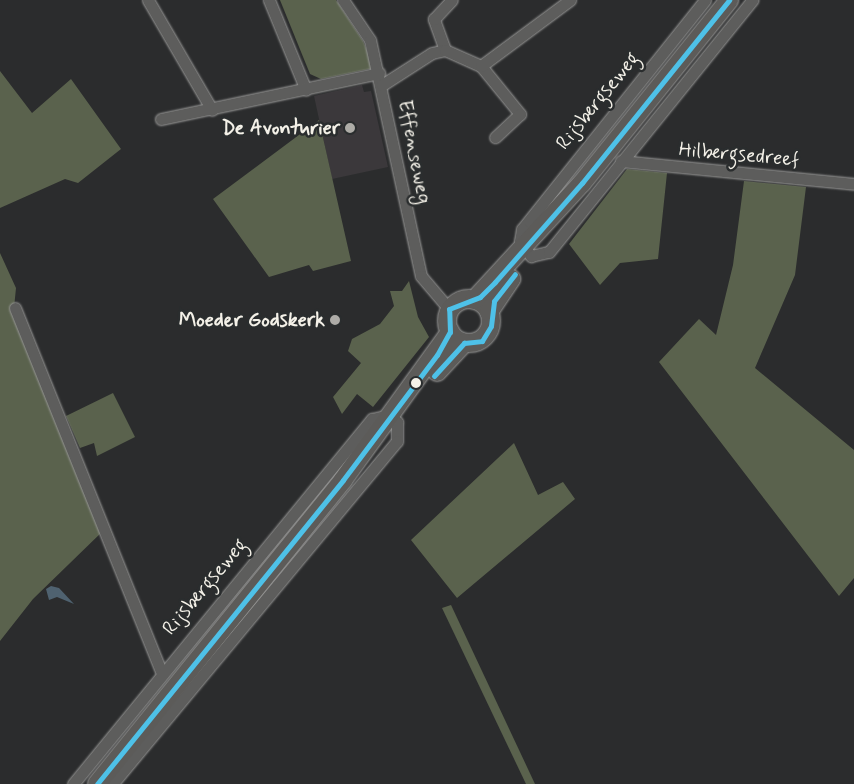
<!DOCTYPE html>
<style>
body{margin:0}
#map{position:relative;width:854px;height:784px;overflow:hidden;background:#2b2c2d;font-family:Mynerve,sans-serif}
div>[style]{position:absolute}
.built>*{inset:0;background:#3b383b}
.green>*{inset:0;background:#5a624d}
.water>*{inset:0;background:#4f6270}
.roads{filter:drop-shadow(0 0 1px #979796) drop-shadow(0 0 1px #979796)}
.minor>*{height:11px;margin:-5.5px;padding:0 5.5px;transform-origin:5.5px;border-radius:5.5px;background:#5d5d5c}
.primary>*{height:18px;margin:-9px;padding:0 9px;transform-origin:9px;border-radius:9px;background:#5c5b59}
.primary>.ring{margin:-9px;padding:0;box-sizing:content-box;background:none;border:18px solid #5c5b59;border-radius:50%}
.bus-1>*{height:5px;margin:-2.5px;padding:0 2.5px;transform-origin:2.5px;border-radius:2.5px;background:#4ec1e8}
.dots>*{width:14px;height:14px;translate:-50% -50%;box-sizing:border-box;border:2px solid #2a2d2e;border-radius:50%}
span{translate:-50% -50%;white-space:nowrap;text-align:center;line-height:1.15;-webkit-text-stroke:5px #2a2d2e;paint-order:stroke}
.street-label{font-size:20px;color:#f4f1e8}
.poi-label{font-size:20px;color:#f4f1e8;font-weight:700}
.right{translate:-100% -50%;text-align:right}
</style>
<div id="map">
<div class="built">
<div style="clip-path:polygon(362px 85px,364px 92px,371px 91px,388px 167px,332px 179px,314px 96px)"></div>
</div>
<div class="green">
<div style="clip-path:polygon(280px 0,336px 0,363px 41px,374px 68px,321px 79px,310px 74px)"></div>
<div style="clip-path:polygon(0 71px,32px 113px,71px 79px,121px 149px,78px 183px,65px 179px,0 208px)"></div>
<div style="clip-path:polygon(319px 120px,351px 261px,313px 271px,309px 265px,269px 277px,213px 199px)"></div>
<div style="clip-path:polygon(627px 169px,667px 173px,658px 259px,620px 263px,600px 285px,569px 244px)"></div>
<div style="clip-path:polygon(744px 181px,806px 187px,795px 275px,755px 368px,854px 450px,854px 578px,839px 596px,659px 362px,699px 319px,716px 335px,733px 265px)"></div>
<div style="clip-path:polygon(0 253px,16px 288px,14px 308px,104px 530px,33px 599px,0 641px)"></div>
<div style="clip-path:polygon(409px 281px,418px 317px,429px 337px,373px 407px,357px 394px,342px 414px,333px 397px,361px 363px,348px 351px,352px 339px,380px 324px,394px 306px,390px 291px,402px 291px)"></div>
<div style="clip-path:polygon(113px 393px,135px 437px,97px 456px,94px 443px,80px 448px,66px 416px)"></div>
<div style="clip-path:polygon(514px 443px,538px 495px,563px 482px,575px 499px,457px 598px,411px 540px)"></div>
<div style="clip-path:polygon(451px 605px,535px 784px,526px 784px,442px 608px)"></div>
</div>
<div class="water">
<div style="clip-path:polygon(51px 586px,59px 588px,74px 604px,57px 597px,49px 600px,46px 589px)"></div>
</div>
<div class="roads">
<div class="minor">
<div style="left:148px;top:0;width:127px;rotate:59.8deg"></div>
<div style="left:269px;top:0;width:97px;rotate:67.7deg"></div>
<div style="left:343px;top:0;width:48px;rotate:56deg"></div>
<div style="left:370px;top:40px;width:241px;rotate:77.8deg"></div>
<div style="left:421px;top:276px;width:43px;rotate:49.7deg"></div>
<div style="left:705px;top:0;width:293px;rotate:128.6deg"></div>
<div style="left:522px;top:229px;width:12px;rotate:99deg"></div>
<div style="left:520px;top:241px;width:19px;rotate:54deg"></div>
<div style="left:531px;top:256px;width:18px;rotate:-13deg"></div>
<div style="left:549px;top:252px;width:324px;rotate:-51.1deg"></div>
<div style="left:445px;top:50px;width:33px;rotate:-110deg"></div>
<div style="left:434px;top:19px;width:26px;rotate:-47deg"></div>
<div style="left:481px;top:66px;width:62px;rotate:50.9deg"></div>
<div style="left:520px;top:114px;width:34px;rotate:137deg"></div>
<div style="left:382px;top:85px;width:59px;rotate:-32.6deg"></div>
<div style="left:432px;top:53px;width:13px;rotate:-13deg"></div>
<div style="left:445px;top:50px;width:39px;rotate:24deg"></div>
<div style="left:481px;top:66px;width:111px;rotate:-36.6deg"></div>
<div style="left:161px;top:119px;width:223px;rotate:-11.9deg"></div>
<div style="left:621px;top:161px;width:234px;rotate:5.6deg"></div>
<div style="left:15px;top:308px;width:392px;rotate:68.1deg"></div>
<div style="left:73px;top:784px;width:472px;rotate:-50.7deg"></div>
<div style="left:372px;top:419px;width:17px;rotate:-13deg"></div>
<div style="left:389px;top:415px;width:11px;rotate:41deg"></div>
<div style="left:397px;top:422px;width:19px;rotate:90deg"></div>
<div style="left:397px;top:441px;width:446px;rotate:129.7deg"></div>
</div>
<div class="primary">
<div class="ring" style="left:447px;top:299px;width:26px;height:26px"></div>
<div style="left:474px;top:300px;width:159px;rotate:-47.3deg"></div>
<div style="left:582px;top:183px;width:235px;rotate:-51.2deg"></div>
<div style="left:489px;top:312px;width:40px;rotate:-56deg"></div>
<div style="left:437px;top:372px;width:40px;rotate:-47deg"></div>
<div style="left:97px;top:784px;width:391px;rotate:-51deg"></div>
<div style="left:343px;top:480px;width:183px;rotate:-54.1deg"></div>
</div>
</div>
<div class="bus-1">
<div style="left:434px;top:376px;width:45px;rotate:-47.7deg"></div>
<div style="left:464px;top:343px;width:18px;rotate:-6deg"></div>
<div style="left:482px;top:341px;width:17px;rotate:-59deg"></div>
<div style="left:491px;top:326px;width:25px;rotate:-83deg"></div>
<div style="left:494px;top:301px;width:34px;rotate:-52deg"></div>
<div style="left:97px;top:784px;width:391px;rotate:-51deg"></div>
<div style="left:343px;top:480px;width:156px;rotate:-53.1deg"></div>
<div style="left:437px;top:355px;width:26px;rotate:-61deg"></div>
<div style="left:450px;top:332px;width:23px;rotate:-92deg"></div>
<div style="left:449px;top:309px;width:33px;rotate:-21deg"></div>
<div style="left:480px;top:297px;width:21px;rotate:-45deg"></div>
<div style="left:495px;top:282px;width:132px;rotate:-48.7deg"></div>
<div style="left:582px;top:183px;width:235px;rotate:-51.2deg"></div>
</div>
<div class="dots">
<div style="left:350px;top:128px;background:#aeaca7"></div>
<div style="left:335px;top:320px;background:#aeaca7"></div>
<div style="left:416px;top:383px;background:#f4f1e8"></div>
</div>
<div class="street-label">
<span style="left:598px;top:101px;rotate:-51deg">Rijsbergseweg</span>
<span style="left:414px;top:152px;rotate:79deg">Effenseweg</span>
<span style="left:739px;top:155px;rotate:5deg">Hilbergsedreef</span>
<span style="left:205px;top:587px;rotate:-50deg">Rijsbergseweg</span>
</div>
<div class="poi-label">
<span class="right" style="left:340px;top:128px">De Avonturier</span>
<span class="right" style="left:325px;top:320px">Moeder Godskerk</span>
</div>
</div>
